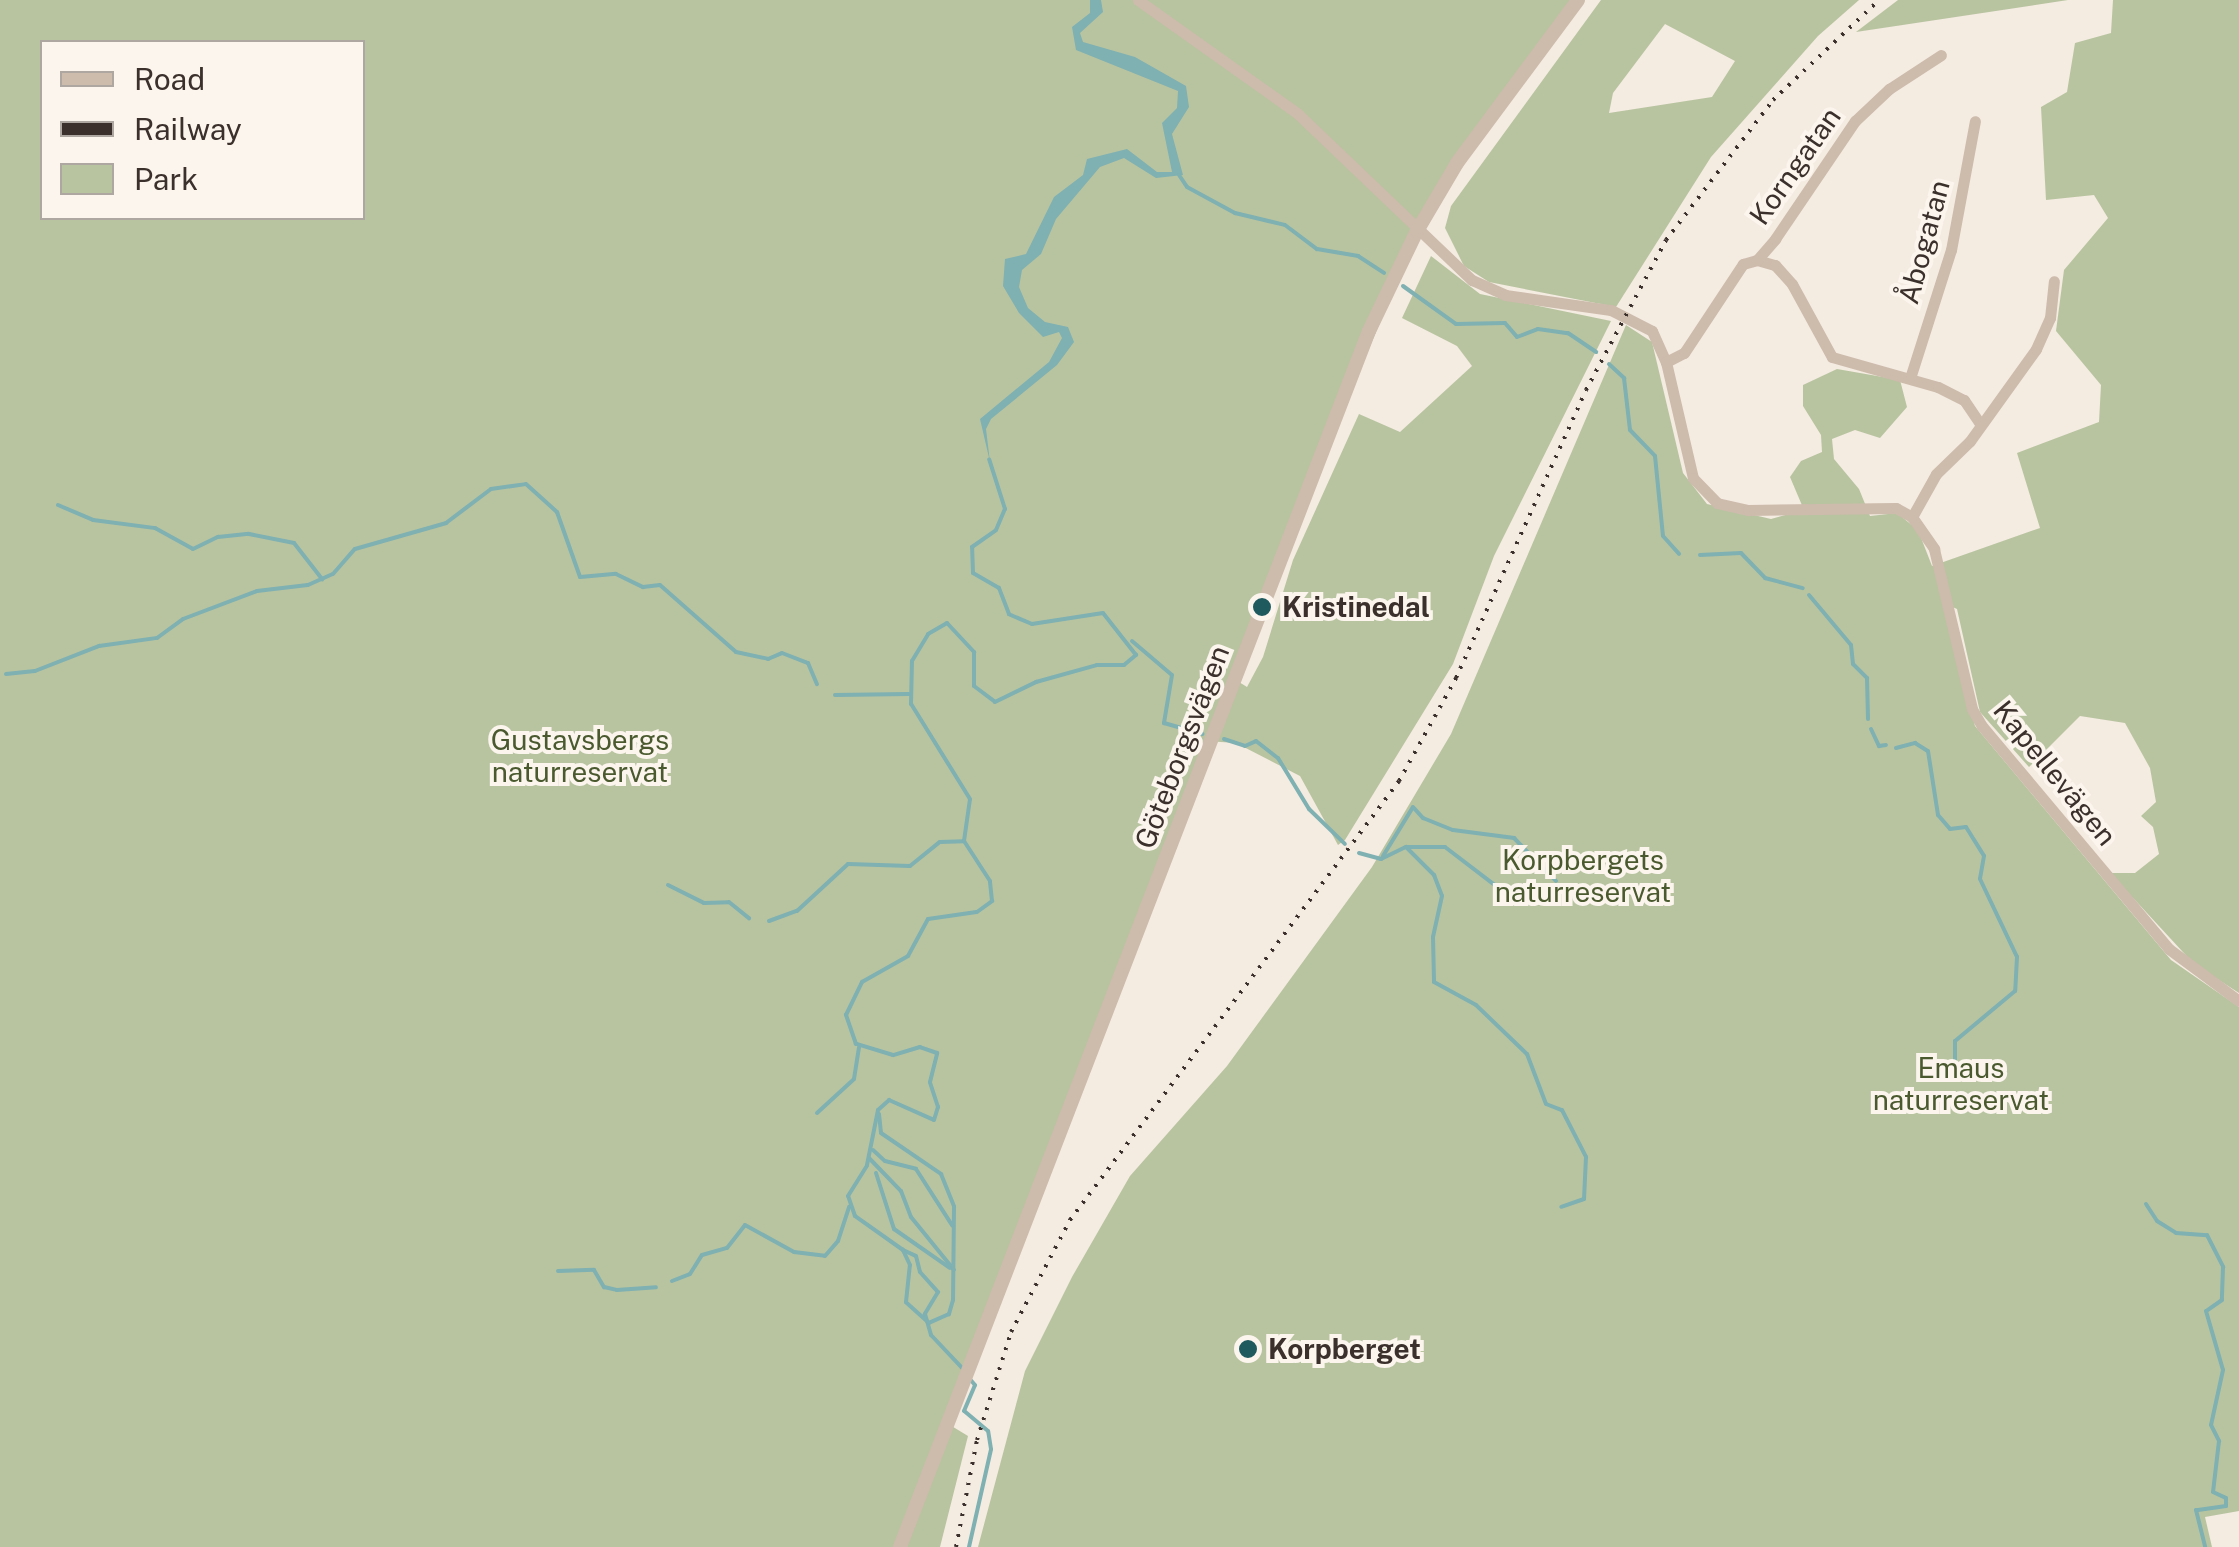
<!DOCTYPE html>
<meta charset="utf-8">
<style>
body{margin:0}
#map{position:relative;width:2239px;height:1547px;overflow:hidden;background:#f4ebe1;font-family:"Public Sans",sans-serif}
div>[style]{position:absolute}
.green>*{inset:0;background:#b8c4a0}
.water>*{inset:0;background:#7fb0b2}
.stream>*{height:4px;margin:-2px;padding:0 2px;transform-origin:2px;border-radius:2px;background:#7fb0b2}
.minor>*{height:11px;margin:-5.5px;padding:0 5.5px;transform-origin:5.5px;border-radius:5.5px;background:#cdbbac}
.tertiary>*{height:14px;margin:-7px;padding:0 7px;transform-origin:7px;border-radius:7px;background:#cdbbac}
.rail>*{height:4px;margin-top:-2px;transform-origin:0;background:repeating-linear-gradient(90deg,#3b302b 0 2.5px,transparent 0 10.5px)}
.dots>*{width:28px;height:28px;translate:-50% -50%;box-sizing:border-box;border:5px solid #fbf5ee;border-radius:50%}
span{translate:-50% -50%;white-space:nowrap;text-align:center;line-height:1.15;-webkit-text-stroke:8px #fbf5ee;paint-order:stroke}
.street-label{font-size:28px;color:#3b302b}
.poi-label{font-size:28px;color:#3b302b;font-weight:700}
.left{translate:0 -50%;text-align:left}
.park-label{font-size:28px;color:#4a5a2e}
.legend{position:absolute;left:40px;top:40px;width:325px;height:180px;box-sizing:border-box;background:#fbf5ee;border:2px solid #aea6a0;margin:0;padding:12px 18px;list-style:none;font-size:30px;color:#3b302b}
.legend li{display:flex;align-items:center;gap:20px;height:50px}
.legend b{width:50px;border:2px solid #aea6a0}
</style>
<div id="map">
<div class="green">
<div style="clip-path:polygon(evenodd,0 0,1574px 0,1429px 206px,1231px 677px,1247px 687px,1263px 657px,1293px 560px,1359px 414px,1400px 432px,1472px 366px,1457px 346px,1402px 318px,1431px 256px,1480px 294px,1611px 321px,1494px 556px,1453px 664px,1345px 840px,1338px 845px,1300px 776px,1236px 743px,1206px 741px,945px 1422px,968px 1436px,940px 1547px,0 1547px,0 0,42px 42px,362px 42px,362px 218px,42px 218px,42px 42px)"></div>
<div style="clip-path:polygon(evenodd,1601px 0,1859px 0,1818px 36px,1711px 157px,1616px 307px,1489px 282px,1464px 266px,1445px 228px,1451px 206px,1601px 0,1665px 24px,1735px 61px,1712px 97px,1609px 113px,1613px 93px,1665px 24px)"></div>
<div style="clip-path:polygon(1898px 0,2068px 0,1856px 32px)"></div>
<div style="clip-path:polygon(2113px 0,2239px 0,2239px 993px,2194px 964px,2110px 873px,2135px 873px,2159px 854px,2153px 827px,2141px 816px,2156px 802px,2150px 768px,2125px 723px,2080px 716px,2029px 767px,1980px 712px,1957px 609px,1944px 603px,1975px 726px,2171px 960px,2239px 1007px,2239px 1511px,2205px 1517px,2212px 1547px,978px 1547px,1025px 1371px,1072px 1277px,1130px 1176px,1227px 1066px,1372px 867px,1451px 734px,1626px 325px,1652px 342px,1683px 473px,1707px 504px,1771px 519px,1804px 510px,1790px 477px,1801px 461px,1822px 452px,1821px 435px,1803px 406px,1803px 385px,1837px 369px,1900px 380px,1907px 407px,1880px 438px,1855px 430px,1832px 439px,1834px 459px,1859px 489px,1870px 516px,1897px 513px,1918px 530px,1932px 566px,2040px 528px,2017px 453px,2099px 422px,2101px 385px,2056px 331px,2064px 270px,2108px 218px,2094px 195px,2046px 200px,2041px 107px,2067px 92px,2075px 43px,2111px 33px)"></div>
</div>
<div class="water">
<div style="clip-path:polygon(1090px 0,1101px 0,1103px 12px,1080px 33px,1083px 42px,1135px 57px,1186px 86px,1189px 107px,1172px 134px,1183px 175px,1156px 178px,1124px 158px,1100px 167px,1056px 219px,1041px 254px,1022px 270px,1019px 287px,1028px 308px,1045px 322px,1068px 327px,1074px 342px,1057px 365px,991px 419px,986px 429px,990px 462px,980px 419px,1049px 362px,1062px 338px,1059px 332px,1043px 337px,1019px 313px,1003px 286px,1005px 259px,1026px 254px,1054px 197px,1083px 175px,1087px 159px,1127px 149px,1157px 172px,1172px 172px,1162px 123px,1177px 108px,1178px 91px,1076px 50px,1072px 27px,1090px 13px)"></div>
</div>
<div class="stream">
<div style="left:1179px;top:175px;width:14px;rotate:56deg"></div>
<div style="left:1187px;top:187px;width:55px;rotate:28.4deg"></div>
<div style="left:1235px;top:213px;width:51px;rotate:13.5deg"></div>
<div style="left:1285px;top:225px;width:40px;rotate:37deg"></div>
<div style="left:1317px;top:249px;width:42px;rotate:9.7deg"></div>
<div style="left:1358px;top:256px;width:31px;rotate:33deg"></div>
<div style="left:1403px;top:286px;width:65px;rotate:35.6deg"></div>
<div style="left:1456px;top:324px;width:49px;rotate:-1.2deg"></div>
<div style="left:1505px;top:323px;width:18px;rotate:49deg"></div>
<div style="left:1517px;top:337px;width:22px;rotate:-21deg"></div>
<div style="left:1538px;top:329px;width:30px;rotate:8deg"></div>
<div style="left:1568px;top:333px;width:34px;rotate:34deg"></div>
<div style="left:1609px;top:364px;width:21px;rotate:43deg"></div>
<div style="left:1624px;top:378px;width:52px;rotate:83.4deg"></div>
<div style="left:1630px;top:430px;width:36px;rotate:46deg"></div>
<div style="left:1655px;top:456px;width:80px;rotate:84.3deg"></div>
<div style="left:1663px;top:536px;width:24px;rotate:48deg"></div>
<div style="left:58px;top:505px;width:38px;rotate:23deg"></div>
<div style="left:93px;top:520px;width:63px;rotate:7.4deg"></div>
<div style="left:155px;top:528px;width:43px;rotate:28.9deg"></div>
<div style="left:193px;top:549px;width:28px;rotate:-26deg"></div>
<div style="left:218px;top:537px;width:31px;rotate:-6deg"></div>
<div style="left:249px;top:534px;width:46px;rotate:11.3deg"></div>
<div style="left:294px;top:543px;width:46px;rotate:52.1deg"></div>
<div style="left:1700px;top:555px;width:41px;rotate:-2.8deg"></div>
<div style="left:1741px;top:553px;width:35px;rotate:46deg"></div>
<div style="left:1765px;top:578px;width:39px;rotate:15deg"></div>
<div style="left:1809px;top:595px;width:65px;rotate:50deg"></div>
<div style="left:1851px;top:645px;width:19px;rotate:84deg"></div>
<div style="left:1853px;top:664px;width:20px;rotate:45deg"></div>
<div style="left:1867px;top:678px;width:41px;rotate:88.6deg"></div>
<div style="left:1132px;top:641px;width:52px;rotate:40.4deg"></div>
<div style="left:1172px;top:675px;width:49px;rotate:99.5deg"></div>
<div style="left:1164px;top:723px;width:40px;rotate:16deg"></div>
<div style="left:6px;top:674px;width:29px;rotate:-6deg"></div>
<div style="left:35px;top:671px;width:69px;rotate:-21.3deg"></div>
<div style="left:99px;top:646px;width:59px;rotate:-7.9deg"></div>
<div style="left:157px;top:638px;width:32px;rotate:-36deg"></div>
<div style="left:183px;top:619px;width:79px;rotate:-20.7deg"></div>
<div style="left:257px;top:591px;width:51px;rotate:-6.7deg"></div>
<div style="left:308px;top:585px;width:27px;rotate:-24deg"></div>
<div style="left:333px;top:574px;width:33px;rotate:-49deg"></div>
<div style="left:355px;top:549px;width:95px;rotate:-15.9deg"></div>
<div style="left:446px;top:523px;width:56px;rotate:-37.1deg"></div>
<div style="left:491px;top:489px;width:35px;rotate:-8deg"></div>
<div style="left:526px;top:484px;width:42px;rotate:42.1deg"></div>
<div style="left:557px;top:512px;width:69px;rotate:70.5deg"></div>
<div style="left:580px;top:577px;width:36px;rotate:-5deg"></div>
<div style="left:616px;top:574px;width:30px;rotate:26deg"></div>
<div style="left:643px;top:587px;width:17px;rotate:-7deg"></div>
<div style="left:660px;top:585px;width:101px;rotate:41.4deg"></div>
<div style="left:736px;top:652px;width:33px;rotate:12deg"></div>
<div style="left:768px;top:659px;width:15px;rotate:-23deg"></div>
<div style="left:782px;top:653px;width:28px;rotate:21deg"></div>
<div style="left:808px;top:663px;width:23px;rotate:67deg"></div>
<div style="left:835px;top:695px;width:74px;rotate:-0.8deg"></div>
<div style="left:1871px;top:729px;width:19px;rotate:65deg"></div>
<div style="left:1879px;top:746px;width:7px;rotate:-8deg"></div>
<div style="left:1224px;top:739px;width:22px;rotate:18deg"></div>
<div style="left:1245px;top:746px;width:12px;rotate:-24deg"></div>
<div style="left:1256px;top:741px;width:28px;rotate:38deg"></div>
<div style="left:1278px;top:758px;width:60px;rotate:58.7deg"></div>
<div style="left:1309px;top:809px;width:50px;rotate:44.2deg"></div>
<div style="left:1896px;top:748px;width:20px;rotate:-15deg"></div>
<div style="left:1915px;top:743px;width:15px;rotate:32deg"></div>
<div style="left:1928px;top:751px;width:65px;rotate:81.1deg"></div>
<div style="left:1938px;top:815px;width:18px;rotate:49deg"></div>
<div style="left:1950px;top:829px;width:16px;rotate:-7deg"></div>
<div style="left:1966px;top:827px;width:34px;rotate:58deg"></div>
<div style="left:1984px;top:856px;width:23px;rotate:100deg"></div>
<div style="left:1980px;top:879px;width:86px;rotate:64.6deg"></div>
<div style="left:2017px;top:957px;width:34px;rotate:93deg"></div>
<div style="left:2015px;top:991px;width:78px;rotate:140.2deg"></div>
<div style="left:1955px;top:1041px;width:37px;rotate:90deg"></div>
<div style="left:1408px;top:847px;width:37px"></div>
<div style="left:1445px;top:847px;width:64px;rotate:37.4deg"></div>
<div style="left:1496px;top:886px;width:23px;rotate:15deg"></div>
<div style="left:1359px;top:853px;width:23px;rotate:15deg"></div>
<div style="left:1381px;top:859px;width:28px;rotate:-26deg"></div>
<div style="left:1406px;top:847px;width:40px;rotate:45deg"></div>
<div style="left:1434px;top:875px;width:22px;rotate:69deg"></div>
<div style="left:1442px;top:896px;width:42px;rotate:102.4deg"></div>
<div style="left:1433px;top:937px;width:45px;rotate:88.7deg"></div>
<div style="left:1434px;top:982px;width:48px;rotate:28.7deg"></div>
<div style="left:1476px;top:1005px;width:71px;rotate:43.9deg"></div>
<div style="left:1527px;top:1054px;width:53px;rotate:69.2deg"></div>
<div style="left:1546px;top:1104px;width:17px;rotate:21deg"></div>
<div style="left:1562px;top:1110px;width:53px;rotate:62.9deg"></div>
<div style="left:1586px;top:1157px;width:42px;rotate:92.7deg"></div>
<div style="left:1584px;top:1199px;width:24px;rotate:161deg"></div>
<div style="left:1383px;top:856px;width:57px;rotate:-58.5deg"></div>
<div style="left:1413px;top:807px;width:15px;rotate:48deg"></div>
<div style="left:1423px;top:818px;width:32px;rotate:22deg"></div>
<div style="left:1453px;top:830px;width:62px;rotate:7.5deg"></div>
<div style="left:1514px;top:838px;width:60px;rotate:45.7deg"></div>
<div style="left:668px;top:885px;width:40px;rotate:26.6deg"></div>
<div style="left:704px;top:903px;width:25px;rotate:-2deg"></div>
<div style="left:729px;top:902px;width:26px;rotate:39deg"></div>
<div style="left:769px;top:921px;width:30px;rotate:-20deg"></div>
<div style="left:797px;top:911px;width:69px;rotate:-42.7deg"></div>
<div style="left:848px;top:864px;width:62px;rotate:1.8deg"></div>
<div style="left:910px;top:866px;width:38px;rotate:-39deg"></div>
<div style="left:940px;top:842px;width:24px;rotate:-2deg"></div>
<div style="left:817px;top:1113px;width:50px;rotate:-42.6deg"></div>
<div style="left:854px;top:1079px;width:32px;rotate:-81deg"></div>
<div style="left:879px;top:1114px;width:19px;rotate:84deg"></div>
<div style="left:881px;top:1133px;width:73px;rotate:34.3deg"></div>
<div style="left:941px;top:1174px;width:35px;rotate:68deg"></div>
<div style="left:954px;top:1207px;width:93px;rotate:90.6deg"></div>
<div style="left:953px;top:1300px;width:15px;rotate:106deg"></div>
<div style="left:949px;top:1314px;width:22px;rotate:156deg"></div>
<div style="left:873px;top:1150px;width:16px;rotate:43deg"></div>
<div style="left:885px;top:1161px;width:32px;rotate:14deg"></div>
<div style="left:916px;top:1169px;width:67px;rotate:57.3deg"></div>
<div style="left:869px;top:1158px;width:46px;rotate:45.9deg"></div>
<div style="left:901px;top:1191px;width:28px;rotate:69deg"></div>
<div style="left:911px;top:1217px;width:68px;rotate:50.9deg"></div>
<div style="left:876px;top:1173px;width:59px;rotate:72.2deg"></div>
<div style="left:894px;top:1229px;width:68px;rotate:34.9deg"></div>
<div style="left:2146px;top:1204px;width:20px;rotate:57deg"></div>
<div style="left:2157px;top:1221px;width:22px;rotate:32deg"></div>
<div style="left:2176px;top:1233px;width:31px;rotate:4deg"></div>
<div style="left:2207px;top:1235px;width:36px;rotate:63deg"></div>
<div style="left:2223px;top:1267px;width:33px;rotate:92deg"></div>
<div style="left:2222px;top:1300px;width:19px;rotate:145deg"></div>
<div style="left:2206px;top:1311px;width:61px;rotate:73.9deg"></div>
<div style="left:2223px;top:1370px;width:56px;rotate:102.3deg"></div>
<div style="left:2211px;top:1425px;width:18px;rotate:63deg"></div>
<div style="left:2219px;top:1441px;width:51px;rotate:96.7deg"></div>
<div style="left:2213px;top:1492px;width:14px;rotate:25deg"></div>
<div style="left:2226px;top:1498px;width:8px;rotate:90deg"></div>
<div style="left:2226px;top:1506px;width:30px;rotate:172deg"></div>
<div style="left:2196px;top:1510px;width:38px;rotate:76deg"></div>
<div style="left:903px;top:1250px;width:14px;rotate:25deg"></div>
<div style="left:916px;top:1256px;width:16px;rotate:76deg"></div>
<div style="left:920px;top:1272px;width:27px;rotate:48deg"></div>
<div style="left:938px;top:1292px;width:26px;rotate:121deg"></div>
<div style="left:925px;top:1314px;width:22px;rotate:74deg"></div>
<div style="left:931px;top:1335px;width:48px;rotate:46.7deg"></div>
<div style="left:558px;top:1271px;width:36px;rotate:-2deg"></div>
<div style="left:594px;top:1270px;width:20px;rotate:60deg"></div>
<div style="left:604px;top:1287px;width:13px;rotate:13deg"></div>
<div style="left:617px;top:1290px;width:39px;rotate:-4deg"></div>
<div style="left:672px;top:1281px;width:19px;rotate:-21deg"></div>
<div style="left:690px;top:1274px;width:22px;rotate:-58deg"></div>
<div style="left:702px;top:1255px;width:26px;rotate:-16deg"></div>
<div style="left:727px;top:1248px;width:29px;rotate:-52deg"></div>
<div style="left:745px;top:1225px;width:56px;rotate:28.9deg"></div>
<div style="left:794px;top:1252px;width:31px;rotate:7deg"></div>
<div style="left:825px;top:1256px;width:20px;rotate:-49deg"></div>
<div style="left:838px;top:1241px;width:36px;rotate:-72deg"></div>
<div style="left:929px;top:1323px;width:31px;rotate:-138deg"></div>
<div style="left:906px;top:1302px;width:37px;rotate:-84deg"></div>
<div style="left:910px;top:1265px;width:17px;rotate:-115deg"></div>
<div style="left:903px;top:1250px;width:59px;rotate:-144.7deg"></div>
<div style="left:855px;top:1216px;width:21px;rotate:-109deg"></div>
<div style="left:848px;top:1196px;width:36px;rotate:-58deg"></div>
<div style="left:867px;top:1165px;width:56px;rotate:-78.7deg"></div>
<div style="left:878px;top:1110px;width:15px;rotate:-42deg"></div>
<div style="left:889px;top:1100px;width:49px;rotate:24deg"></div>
<div style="left:934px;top:1120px;width:14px;rotate:-73deg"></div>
<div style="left:938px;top:1107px;width:26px;rotate:-108deg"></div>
<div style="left:930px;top:1082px;width:30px;rotate:-76deg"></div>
<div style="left:937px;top:1053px;width:18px;rotate:-161deg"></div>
<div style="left:920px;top:1047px;width:28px;rotate:163deg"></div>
<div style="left:893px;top:1055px;width:39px;rotate:-163deg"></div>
<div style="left:856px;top:1044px;width:31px;rotate:-109deg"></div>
<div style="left:846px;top:1015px;width:37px;rotate:-64deg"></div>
<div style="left:862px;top:982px;width:53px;rotate:-29.5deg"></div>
<div style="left:908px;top:956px;width:42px;rotate:-61.6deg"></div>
<div style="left:928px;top:919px;width:49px;rotate:-8.1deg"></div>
<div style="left:977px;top:912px;width:19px;rotate:-36deg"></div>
<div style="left:992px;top:901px;width:20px;rotate:-96deg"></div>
<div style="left:990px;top:881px;width:48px;rotate:-123deg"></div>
<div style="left:964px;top:841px;width:42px;rotate:-81.9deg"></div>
<div style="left:970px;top:799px;width:112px;rotate:-121.8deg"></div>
<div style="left:911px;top:704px;width:43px;rotate:-88.7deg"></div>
<div style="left:912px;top:661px;width:31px;rotate:-59deg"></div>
<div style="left:928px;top:634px;width:22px;rotate:-30deg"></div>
<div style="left:947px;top:623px;width:40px;rotate:47deg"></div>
<div style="left:974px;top:652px;width:34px;rotate:90deg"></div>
<div style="left:974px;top:686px;width:26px;rotate:37deg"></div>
<div style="left:995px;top:702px;width:46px;rotate:-26deg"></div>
<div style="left:1036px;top:682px;width:63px;rotate:-15.6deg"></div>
<div style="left:1097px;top:665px;width:27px"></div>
<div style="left:1124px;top:665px;width:16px;rotate:-40deg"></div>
<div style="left:1136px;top:655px;width:53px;rotate:-128.2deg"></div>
<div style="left:1103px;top:613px;width:72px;rotate:171.2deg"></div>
<div style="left:1032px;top:624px;width:25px;rotate:-157deg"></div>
<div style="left:1009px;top:614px;width:28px;rotate:-111deg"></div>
<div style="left:999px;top:588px;width:30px;rotate:-150deg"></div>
<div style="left:973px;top:573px;width:26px;rotate:-92deg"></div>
<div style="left:972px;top:547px;width:29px;rotate:-35deg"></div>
<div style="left:996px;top:530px;width:23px;rotate:-67deg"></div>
<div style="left:1005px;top:509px;width:52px;rotate:-107.7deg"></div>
<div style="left:969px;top:1547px;width:100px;rotate:-77.3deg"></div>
<div style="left:991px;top:1449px;width:18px;rotate:-99deg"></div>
<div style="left:988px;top:1431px;width:31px;rotate:-140deg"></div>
<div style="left:964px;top:1411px;width:28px;rotate:-67deg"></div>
<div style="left:975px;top:1385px;width:9px;rotate:-131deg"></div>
</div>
<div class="minor">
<div style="left:1138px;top:0;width:195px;rotate:35.4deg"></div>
<div style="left:1297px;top:113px;width:242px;rotate:43.7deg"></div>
<div style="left:1472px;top:280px;width:36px;rotate:24deg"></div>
<div style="left:1505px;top:295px;width:107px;rotate:8.1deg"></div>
<div style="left:1611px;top:310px;width:46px;rotate:27.1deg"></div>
<div style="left:1652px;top:331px;width:34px;rotate:66deg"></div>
<div style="left:1666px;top:362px;width:119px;rotate:76.9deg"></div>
<div style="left:1693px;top:478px;width:35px;rotate:46deg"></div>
<div style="left:1717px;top:503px;width:32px;rotate:13deg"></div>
<div style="left:1748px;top:510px;width:148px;rotate:-0.8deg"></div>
<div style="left:1896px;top:508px;width:18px;rotate:29deg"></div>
<div style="left:1912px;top:517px;width:39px;rotate:55deg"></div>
<div style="left:1934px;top:549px;width:164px;rotate:76.6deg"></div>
<div style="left:1972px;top:709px;width:20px;rotate:60deg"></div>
<div style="left:1982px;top:726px;width:291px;rotate:50deg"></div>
<div style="left:2169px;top:949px;width:87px;rotate:36.6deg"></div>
<div style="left:1757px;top:260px;width:19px;rotate:16deg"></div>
<div style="left:1775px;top:265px;width:25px;rotate:48deg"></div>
<div style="left:1792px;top:284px;width:83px;rotate:61.3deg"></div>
<div style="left:1832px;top:357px;width:110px;rotate:15.8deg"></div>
<div style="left:1938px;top:387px;width:29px;rotate:27deg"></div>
<div style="left:1964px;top:400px;width:29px;rotate:56deg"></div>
<div style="left:1666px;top:362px;width:20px;rotate:-27deg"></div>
<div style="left:1684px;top:353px;width:107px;rotate:-56.5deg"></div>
<div style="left:1743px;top:264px;width:15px;rotate:-16deg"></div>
<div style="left:1757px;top:260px;width:28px;rotate:-49deg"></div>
<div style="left:1775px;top:239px;width:143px;rotate:-55.9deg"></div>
<div style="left:1855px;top:121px;width:47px;rotate:-43.3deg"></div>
<div style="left:1889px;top:89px;width:62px;rotate:-33.2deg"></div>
<div style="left:1911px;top:375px;width:131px;rotate:-72.3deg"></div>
<div style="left:1951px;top:250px;width:131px;rotate:-79.5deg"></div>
<div style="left:1912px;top:517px;width:49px;rotate:-60.8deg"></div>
<div style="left:1936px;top:474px;width:47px;rotate:-44.1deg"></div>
<div style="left:1970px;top:441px;width:113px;rotate:-54.3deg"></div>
<div style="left:2036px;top:349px;width:34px;rotate:-66deg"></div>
<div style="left:2050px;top:318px;width:37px;rotate:-84deg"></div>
</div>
<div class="tertiary">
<div style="left:900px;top:1547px;width:1303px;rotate:-68.91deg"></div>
<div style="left:1369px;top:331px;width:111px;rotate:-64.4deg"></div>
<div style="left:1417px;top:231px;width:79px;rotate:-59.5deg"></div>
<div style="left:1457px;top:163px;width:203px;rotate:-53.4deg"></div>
</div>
<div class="rail">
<div style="left:956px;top:1547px;width:109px;rotate:-78.9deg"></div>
<div style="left:977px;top:1440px;width:113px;rotate:-72.5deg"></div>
<div style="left:1011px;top:1332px;width:127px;rotate:-62.2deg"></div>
<div style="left:1070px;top:1220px;width:549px;rotate:-53.15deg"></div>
<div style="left:1399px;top:781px;width:118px;rotate:-61deg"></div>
<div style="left:1456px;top:678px;width:316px;rotate:-65.7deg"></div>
<div style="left:1586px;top:390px;width:170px;rotate:-61.9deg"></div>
<div style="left:1666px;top:240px;width:176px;rotate:-52.6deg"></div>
<div style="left:1773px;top:100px;width:146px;rotate:-43.3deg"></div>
</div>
<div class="dots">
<div style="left:1262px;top:607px;background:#1f5a5e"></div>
<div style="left:1248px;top:1349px;background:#1f5a5e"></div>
</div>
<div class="street-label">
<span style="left:1795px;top:166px;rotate:-55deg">Korngatan</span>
<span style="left:1924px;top:242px;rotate:-75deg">Åbogatan</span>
<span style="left:1182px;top:747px;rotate:-69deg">Göteborgsvägen</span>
<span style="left:2055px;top:773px;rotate:51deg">Kapellevägen</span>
</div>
<div class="poi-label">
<span class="left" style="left:1282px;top:607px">Kristinedal</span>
<span class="left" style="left:1268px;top:1349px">Korpberget</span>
</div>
<div class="park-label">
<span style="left:580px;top:756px">Gustavsbergs<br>naturreservat</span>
<span style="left:1583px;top:876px">Korpbergets<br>naturreservat</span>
<span style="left:1961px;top:1084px">Emaus<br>naturreservat</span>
</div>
<ul class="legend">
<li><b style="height:12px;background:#cdbbac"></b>Road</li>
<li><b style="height:12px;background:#3b302b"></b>Railway</li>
<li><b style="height:28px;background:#b8c4a0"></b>Park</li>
</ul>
</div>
